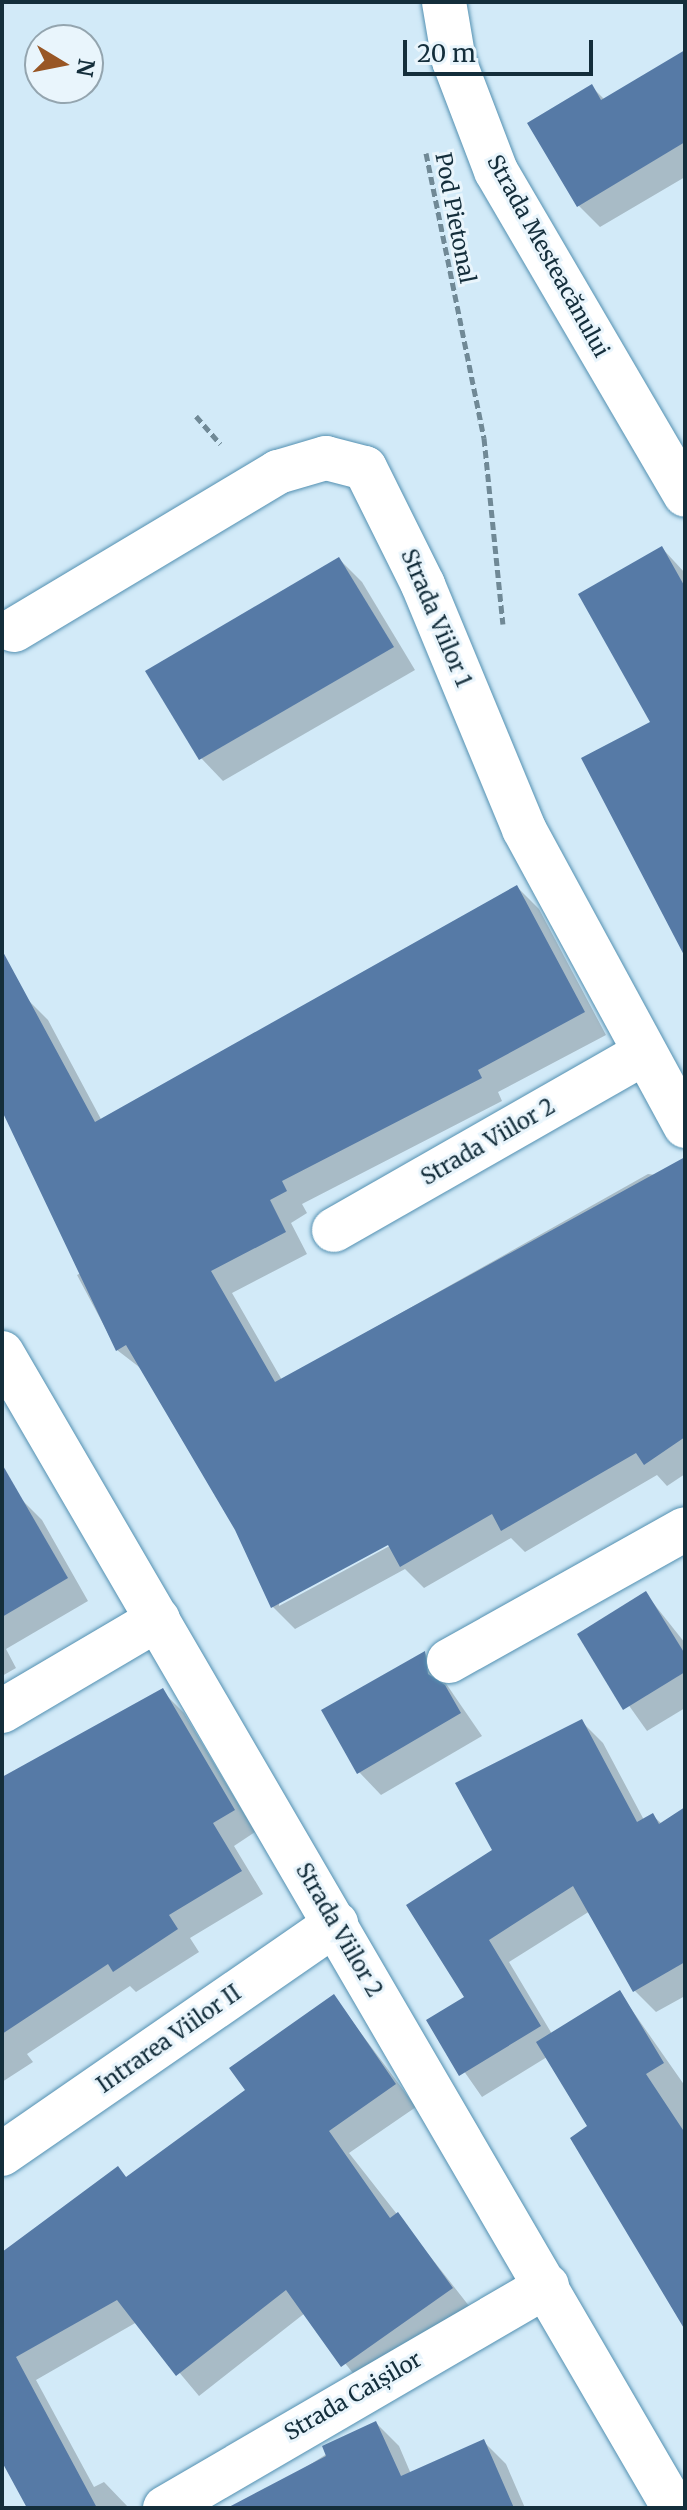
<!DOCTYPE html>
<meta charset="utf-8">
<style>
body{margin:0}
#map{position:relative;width:687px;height:2510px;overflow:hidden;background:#d2eaf8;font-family:Merriweather,serif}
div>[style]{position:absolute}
.shadow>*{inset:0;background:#0003}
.building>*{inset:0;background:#567aa6}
.path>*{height:5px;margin-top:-2.5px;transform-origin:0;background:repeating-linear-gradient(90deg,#708996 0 8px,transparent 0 12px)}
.roads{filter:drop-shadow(0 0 2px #5390b1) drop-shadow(0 0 2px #5390b1)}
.street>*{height:44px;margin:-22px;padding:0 22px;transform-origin:22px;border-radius:22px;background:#fff}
span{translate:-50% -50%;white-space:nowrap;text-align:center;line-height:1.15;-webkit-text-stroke:6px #e9f5fc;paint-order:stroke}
.street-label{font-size:22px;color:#142e3b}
.frame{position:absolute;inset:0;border:4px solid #142e3b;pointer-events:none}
.north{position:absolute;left:24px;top:24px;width:80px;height:80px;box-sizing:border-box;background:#e9f5fc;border:2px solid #94a5af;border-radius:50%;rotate:100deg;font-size:22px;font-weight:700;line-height:32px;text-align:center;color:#142e3b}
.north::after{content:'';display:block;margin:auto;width:28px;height:36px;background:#985625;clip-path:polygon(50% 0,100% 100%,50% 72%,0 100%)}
.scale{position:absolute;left:403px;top:40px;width:190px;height:36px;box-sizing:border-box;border:4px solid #142e3b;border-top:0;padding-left:10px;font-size:24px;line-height:28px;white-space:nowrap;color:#142e3b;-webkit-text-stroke:6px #e9f5fc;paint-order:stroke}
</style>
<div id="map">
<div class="shadow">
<div style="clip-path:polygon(685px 52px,685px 177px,600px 227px,578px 205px,591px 86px,605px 100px)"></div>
<div style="clip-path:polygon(662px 548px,685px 573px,685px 942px,653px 723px)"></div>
<div style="clip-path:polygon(339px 559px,362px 582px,415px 670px,223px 781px,201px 758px)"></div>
<div style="clip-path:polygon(evenodd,517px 887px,539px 909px,606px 1035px,498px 1092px,502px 1101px,302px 1204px,307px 1213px,291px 1223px,307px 1254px,232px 1293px,282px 1380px,648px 1174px,685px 1179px,685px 1474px,667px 1486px,657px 1475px,525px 1552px,511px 1538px,424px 1588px,405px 1569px,295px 1629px,273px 1607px,237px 1529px,143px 1370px,117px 1350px,77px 1275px,85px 1271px,2px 1107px,2px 1011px,26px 998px,48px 1020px,102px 1121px,517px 887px,395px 1538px,397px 1542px,279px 1606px,279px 1602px,395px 1538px)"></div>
<div style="clip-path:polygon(20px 1498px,42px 1520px,88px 1601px,6px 1649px,16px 1668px,2px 1676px,2px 1508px)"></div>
<div style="clip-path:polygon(646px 1594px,685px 1643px,685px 1708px,647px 1731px,579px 1635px)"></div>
<div style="clip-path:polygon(425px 1653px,482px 1736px,381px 1795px,359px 1772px)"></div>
<div style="clip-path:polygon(162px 1691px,184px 1713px,255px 1832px,234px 1846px,263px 1894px,190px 1938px,199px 1952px,136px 1992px,130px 1986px,27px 2054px,33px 2062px,2px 2082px,2px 1798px)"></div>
<div style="clip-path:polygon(582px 1722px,603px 1743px,644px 1820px,652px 1815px,662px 1824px,685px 1809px,685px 1996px,656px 2012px,635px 1991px,590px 1911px,509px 1962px,552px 2034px,620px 1993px,685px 2086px,685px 2326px,590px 2126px,547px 2057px,482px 2097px,429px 2021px,467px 1998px,495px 1851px)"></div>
<div style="clip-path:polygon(334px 1997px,416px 2107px,349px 2153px,473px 2311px,364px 2387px,305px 2313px,199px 2396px,137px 2322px,36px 2380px,94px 2487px,104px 2482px,129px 2508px,30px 2508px,2px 2458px,2px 2255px,118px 2169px,128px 2179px,248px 2091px)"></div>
<div style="clip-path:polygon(376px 2423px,399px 2446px,411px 2474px,484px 2442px,506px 2464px,525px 2508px,241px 2508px)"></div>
</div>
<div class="building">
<div style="clip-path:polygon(685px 50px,685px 142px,577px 207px,527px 123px,592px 84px,601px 100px)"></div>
<div style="clip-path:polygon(662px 546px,685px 587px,685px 957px,581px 758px,650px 722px,578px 594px)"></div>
<div style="clip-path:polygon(339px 557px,394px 647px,199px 760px,145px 671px)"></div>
<div style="clip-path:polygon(517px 885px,585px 1012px,478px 1070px,482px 1078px,282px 1181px,287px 1191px,270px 1200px,286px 1232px,211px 1271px,275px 1382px,685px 1157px,685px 1437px,644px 1465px,636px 1453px,501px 1531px,492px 1514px,400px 1567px,388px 1545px,271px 1608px,235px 1530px,126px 1345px,116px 1351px,2px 1111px,2px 950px,95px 1122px)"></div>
<div style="clip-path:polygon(2px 1464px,68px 1578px,2px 1617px)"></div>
<div style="clip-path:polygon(646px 1591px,685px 1654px,685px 1672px,623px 1710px,577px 1634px)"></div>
<div style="clip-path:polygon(425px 1651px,428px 1674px,445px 1685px,461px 1713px,357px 1774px,321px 1710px)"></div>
<div style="clip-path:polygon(163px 1688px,235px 1810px,213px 1823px,242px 1871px,169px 1915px,178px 1929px,113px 1972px,108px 1964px,2px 2034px,2px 1777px)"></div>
<div style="clip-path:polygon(582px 1719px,637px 1822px,653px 1813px,659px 1824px,685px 1807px,685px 1962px,633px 1992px,573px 1886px,489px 1940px,541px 2026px,459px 2076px,426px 2020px,464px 1997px,406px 1905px,492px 1850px,455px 1783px)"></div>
<div style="clip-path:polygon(620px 1990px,664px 2063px,646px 2074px,685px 2133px,685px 2330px,570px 2138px,587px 2126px,536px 2042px)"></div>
<div style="clip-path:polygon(334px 1994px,396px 2084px,329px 2131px,390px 2218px,398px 2212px,453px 2288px,341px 2367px,286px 2290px,176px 2376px,117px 2300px,16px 2357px,97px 2508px,27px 2508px,2px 2462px,2px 2252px,118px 2166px,126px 2177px,245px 2090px,229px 2068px)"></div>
<div style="clip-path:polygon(376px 2421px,401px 2476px,484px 2439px,514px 2508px,227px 2508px,326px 2456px,322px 2446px)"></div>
</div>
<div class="path">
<div style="left:426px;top:153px;width:291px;rotate:78.5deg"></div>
<div style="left:484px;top:438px;width:187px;rotate:84.2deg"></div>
<div style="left:196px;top:416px;width:37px;rotate:49deg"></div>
</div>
<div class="roads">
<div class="street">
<div style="left:444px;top:2px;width:60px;rotate:80.4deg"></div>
<div style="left:454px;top:61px;width:118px;rotate:69.1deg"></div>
<div style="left:496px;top:171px;width:375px;rotate:59.7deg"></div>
<div style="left:14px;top:630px;width:308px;rotate:-30.9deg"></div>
<div style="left:278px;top:472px;width:50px;rotate:-16.3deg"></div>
<div style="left:326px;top:458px;width:40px;rotate:14.4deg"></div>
<div style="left:365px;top:468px;width:131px;rotate:63.6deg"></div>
<div style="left:423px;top:585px;width:264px;rotate:67.5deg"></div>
<div style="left:524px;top:829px;width:338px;rotate:61.5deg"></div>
<div style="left:334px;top:1230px;width:356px;rotate:-29.7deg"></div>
<div style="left:2px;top:1353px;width:1336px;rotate:59.81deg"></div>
<div style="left:449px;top:1661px;width:270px;rotate:-29.2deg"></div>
<div style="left:2px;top:1711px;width:181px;rotate:-30.5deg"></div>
<div style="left:2px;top:2154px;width:406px;rotate:-34.6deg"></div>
<div style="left:165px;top:2508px;width:442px;rotate:-30.2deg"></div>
</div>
</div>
<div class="street-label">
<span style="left:455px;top:218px;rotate:79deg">Pod Pietonal</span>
<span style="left:548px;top:256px;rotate:61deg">Strada Mesteacănului</span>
<span style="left:436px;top:618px;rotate:67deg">Strada Viilor 1</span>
<span style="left:488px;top:1142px;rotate:-30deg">Strada Viilor 2</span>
<span style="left:339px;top:1930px;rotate:60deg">Strada Viilor 2</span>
<span style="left:169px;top:2039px;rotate:-35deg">Intrarea Viilor II</span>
<span style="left:353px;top:2396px;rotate:-30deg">Strada Caișilor</span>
</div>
<div class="frame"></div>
<div class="north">N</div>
<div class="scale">20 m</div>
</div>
